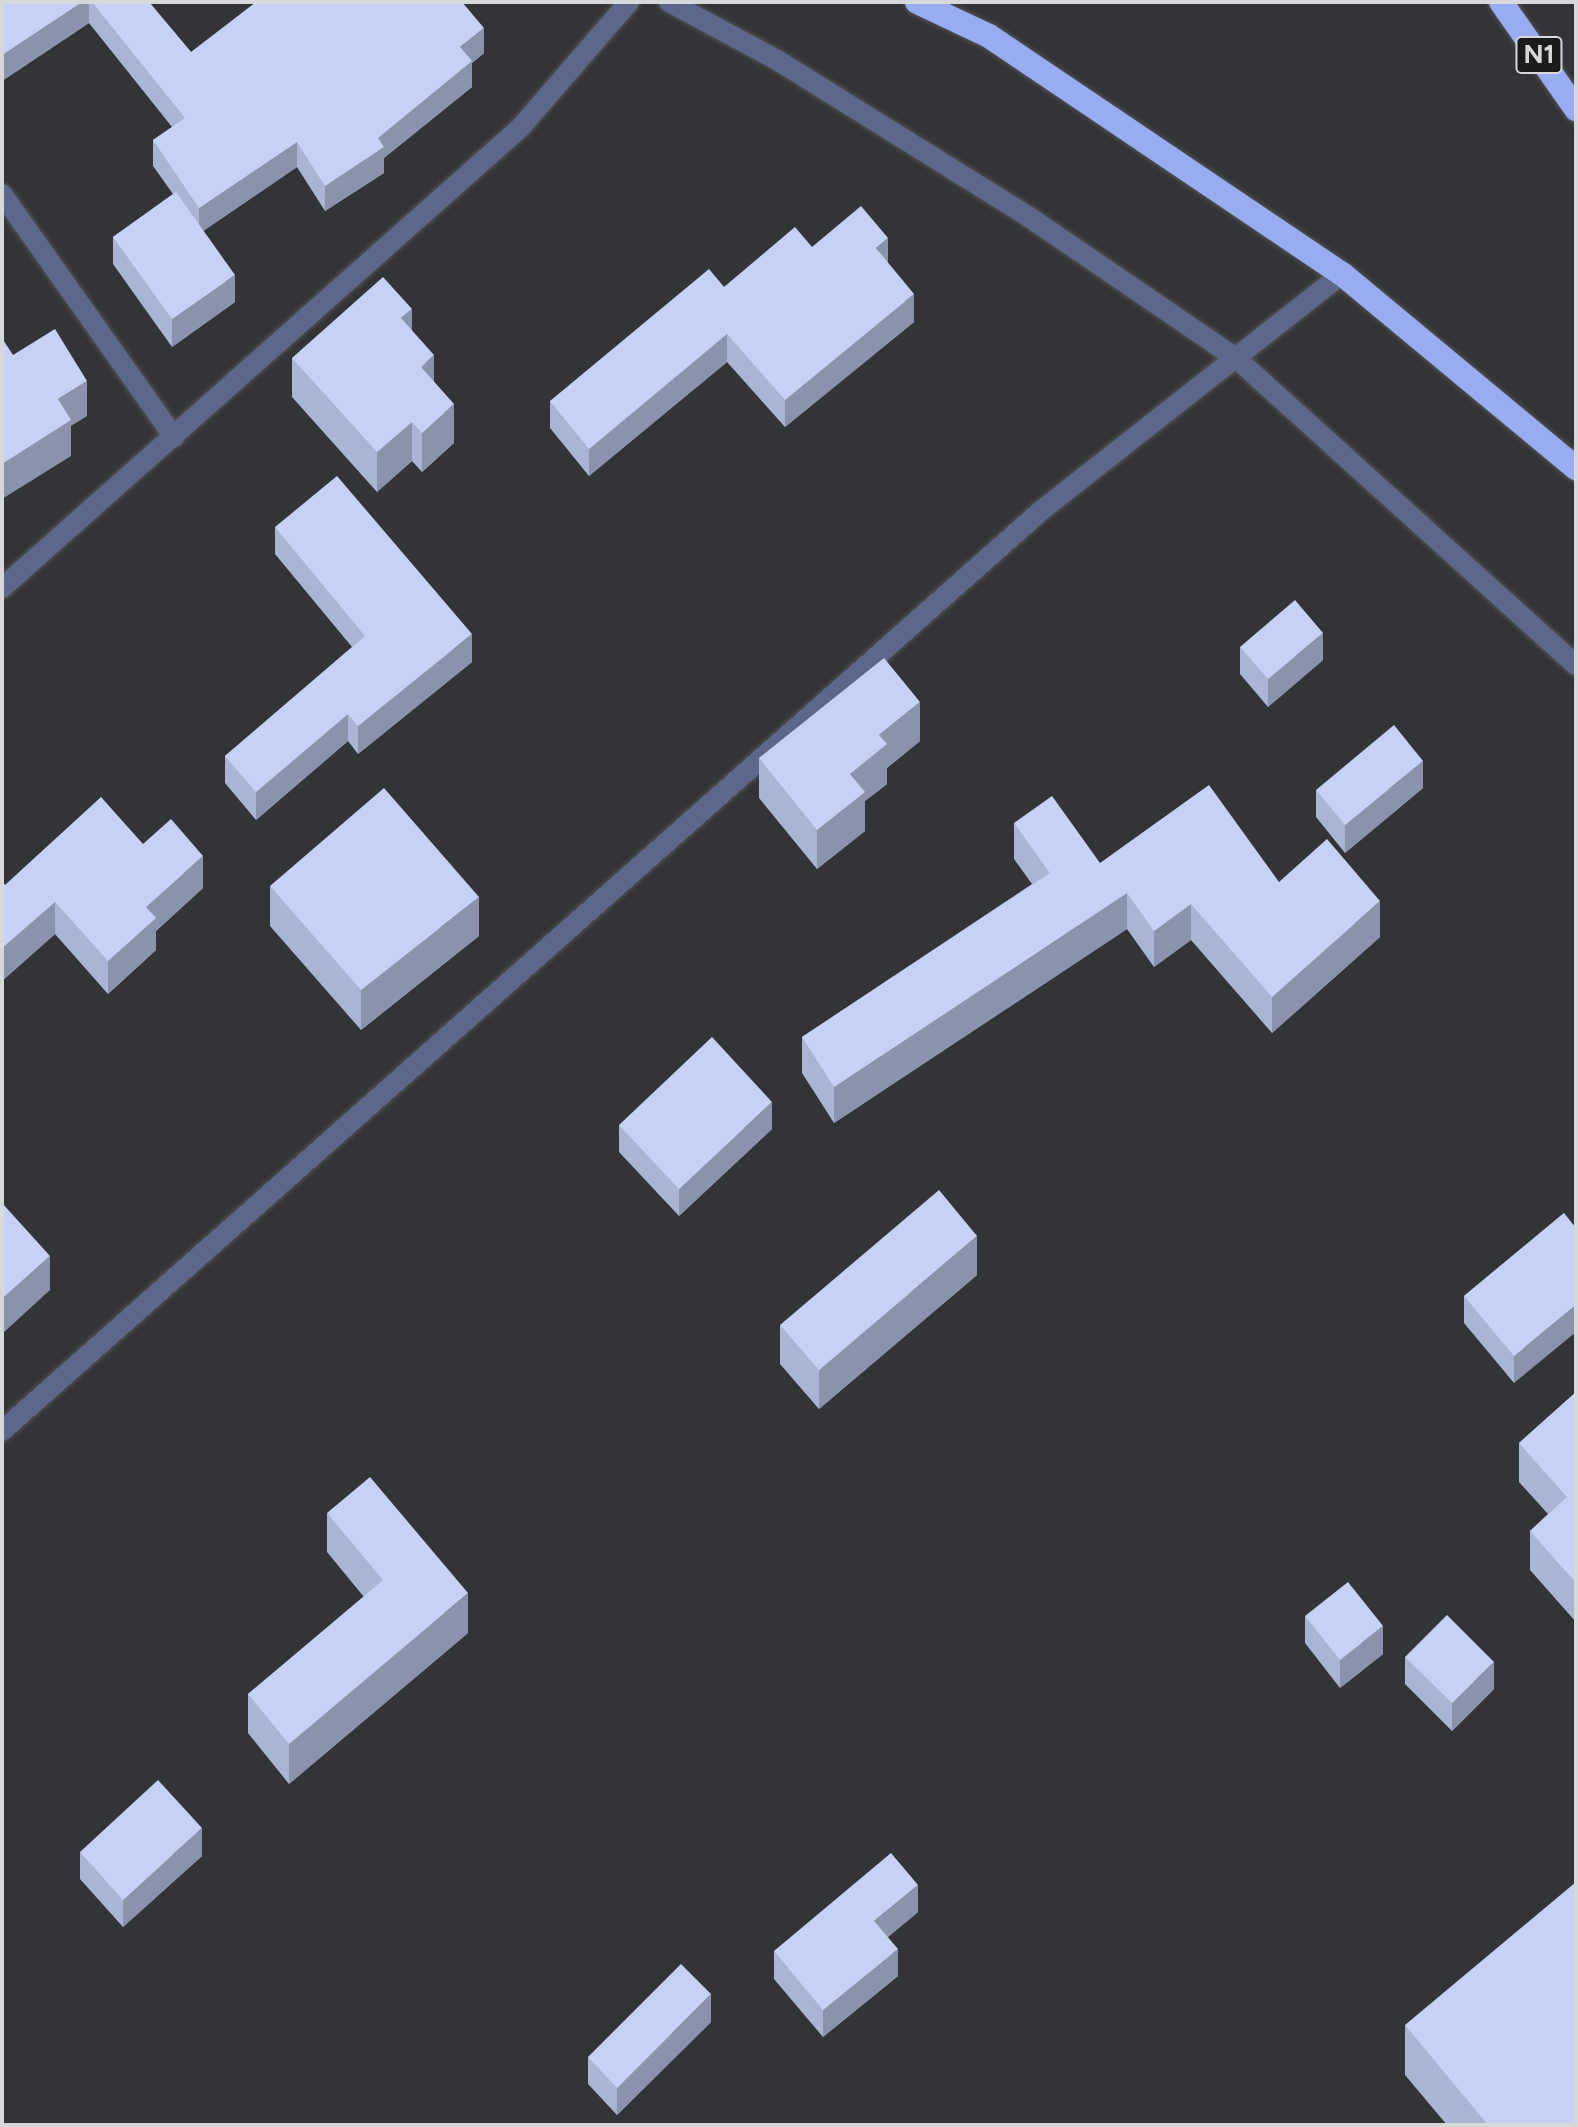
<!DOCTYPE html>
<style>
body{margin:0}
#map{position:relative;width:1578px;height:2127px;overflow:hidden;background:#333437;font-family:Figtree,sans-serif}
div>[style]{position:absolute}
.roads{filter:drop-shadow(0 0 2px #515254) drop-shadow(0 0 2px #515254)}
.street>*{height:20px;margin:-10px;padding:0 10px;transform-origin:10px;border-radius:10px;background:#5d678b}
.highway>*{height:24px;margin:-12px;padding:0 12px;transform-origin:12px;border-radius:12px;background:#99acf2}
.wall>*{inset:0;background:#aab4d3}
.shaded-wall>*{inset:0;background:#8b92ac}
.building>*{inset:0;background:#c6d1f5}
span{translate:-50% -50%;white-space:nowrap;text-align:center;line-height:1.15;-webkit-text-stroke:8px #1b1b1d;paint-order:stroke}
.shield-label span{padding:2px 6px;background:#1b1b1d;border:2px solid;border-radius:6px;-webkit-text-stroke-width:0}
.shield-label{font-size:26px;color:#d7d8da;font-weight:700}
.frame{position:absolute;inset:0;border:4px solid #d7d8da;pointer-events:none}
</style>
<div id="map">
<div class="roads">
<div class="street">
<div style="left:669px;top:2px;width:123px;rotate:28.2deg"></div>
<div style="left:777px;top:60px;width:297px;rotate:31.9deg"></div>
<div style="left:1029px;top:217px;width:250px;rotate:34.3deg"></div>
<div style="left:1236px;top:358px;width:458px;rotate:42.1deg"></div>
<div style="left:2px;top:194px;width:298px;rotate:54.7deg"></div>
<div style="left:2px;top:588px;width:694px;rotate:-41.61deg"></div>
<div style="left:521px;top:127px;width:165px;rotate:-49.2deg"></div>
<div style="left:2px;top:1431px;width:1389px;rotate:-41.53deg"></div>
<div style="left:1042px;top:510px;width:382px;rotate:-38.2deg"></div>
</div>
<div class="highway">
<div style="left:917px;top:2px;width:80px;rotate:25.3deg"></div>
<div style="left:989px;top:36px;width:426px;rotate:34deg"></div>
<div style="left:1342px;top:274px;width:304px;rotate:39.7deg"></div>
<div style="left:1501px;top:2px;width:131px;rotate:55deg"></div>
</div>
</div>
<div class="wall">
<div style="clip-path:polygon(2px 2px,149px 2px,191px 52px,484px 53px,472px 63px,472px 87px,384px 158px,384px 173px,325px 211px,297px 167px,203px 231px,235px 302px,172px 347px,113px 264px,113px 237px,173px 194px,153px 166px,153px 140px,172px 127px,89px 23px,2px 81px)"></div>
<div style="clip-path:polygon(812px 247px,888px 263px,914px 322px,785px 427px,727px 362px,589px 476px,550px 428px,550px 401px,724px 287px)"></div>
<div style="clip-path:polygon(412px 330px,434px 382px,454px 443px,422px 472px,412px 461px,377px 492px,292px 397px,292px 358px)"></div>
<div style="clip-path:polygon(275px 527px,472px 662px,358px 754px,348px 741px,256px 820px,225px 783px,225px 756px,352px 647px,275px 554px)"></div>
<div style="clip-path:polygon(1240px 647px,1323px 660px,1268px 707px,1240px 674px)"></div>
<div style="clip-path:polygon(920px 741px,887px 768px,887px 784px,865px 801px,865px 831px,817px 869px,759px 798px,759px 758px)"></div>
<div style="clip-path:polygon(1423px 788px,1345px 853px,1316px 817px,1316px 790px)"></div>
<div style="clip-path:polygon(1014px 823px,1100px 863px,1279px 882px,1380px 937px,1272px 1033px,1191px 940px,1154px 967px,1127px 929px,834px 1123px,802px 1073px,802px 1037px,1032px 884px,1014px 859px)"></div>
<div style="clip-path:polygon(143px 844px,203px 888px,156px 931px,156px 950px,108px 994px,55px 934px,2px 981px,2px 881px,5px 885px)"></div>
<div style="clip-path:polygon(270px 886px,479px 936px,361px 1030px,270px 926px)"></div>
<div style="clip-path:polygon(619px 1125px,772px 1129px,679px 1216px,619px 1152px)"></div>
<div style="clip-path:polygon(1564px 1213px,1514px 1383px,1464px 1323px,1464px 1296px)"></div>
<div style="clip-path:polygon(977px 1275px,819px 1409px,780px 1364px,780px 1325px)"></div>
<div style="clip-path:polygon(1576px 1392px,1576px 1622px,1530px 1570px,1530px 1531px,1548px 1514px,1519px 1482px,1519px 1443px)"></div>
<div style="clip-path:polygon(327px 1513px,468px 1633px,289px 1784px,248px 1733px,248px 1694px,364px 1597px,327px 1552px)"></div>
<div style="clip-path:polygon(1305px 1616px,1383px 1654px,1340px 1688px,1305px 1643px)"></div>
<div style="clip-path:polygon(1405px 1657px,1494px 1689px,1452px 1731px,1405px 1684px)"></div>
<div style="clip-path:polygon(80px 1852px,202px 1856px,123px 1927px,80px 1879px)"></div>
<div style="clip-path:polygon(918px 1912px,888px 1937px,898px 1976px,823px 2037px,774px 1979px,774px 1951px)"></div>
<div style="clip-path:polygon(711px 2022px,617px 2115px,588px 2084px,588px 2057px)"></div>
<div style="clip-path:polygon(1405px 2025px,1576px 2125px,1447px 2125px,1405px 2075px)"></div>
</div>
<div class="shaded-wall">
<div style="clip-path:polygon(82px 2px,89px 2px,89px 23px,2px 81px,2px 55px)"></div>
<div style="clip-path:polygon(484px 28px,484px 53px,472px 63px,472px 87px,384px 158px,384px 173px,325px 211px,325px 186px,378px 138px,460px 47px)"></div>
<div style="clip-path:polygon(297px 142px,297px 167px,199px 234px,199px 208px)"></div>
<div style="clip-path:polygon(888px 238px,888px 265px,876px 248px)"></div>
<div style="clip-path:polygon(235px 275px,235px 302px,172px 347px,172px 319px)"></div>
<div style="clip-path:polygon(914px 294px,914px 322px,785px 427px,785px 400px)"></div>
<div style="clip-path:polygon(412px 309px,412px 348px,401px 318px)"></div>
<div style="clip-path:polygon(727px 334px,727px 362px,589px 476px,589px 449px)"></div>
<div style="clip-path:polygon(434px 355px,434px 394px,421px 367px)"></div>
<div style="clip-path:polygon(87px 381px,87px 416px,71px 426px,71px 456px,2px 499px,2px 464px,58px 399px)"></div>
<div style="clip-path:polygon(454px 404px,454px 443px,422px 472px,422px 433px)"></div>
<div style="clip-path:polygon(412px 422px,412px 461px,377px 492px,377px 452px)"></div>
<div style="clip-path:polygon(1323px 633px,1323px 660px,1268px 707px,1268px 679px)"></div>
<div style="clip-path:polygon(472px 634px,472px 662px,358px 754px,358px 726px)"></div>
<div style="clip-path:polygon(920px 702px,920px 741px,887px 768px,887px 784px,865px 801px,865px 831px,817px 869px,817px 830px,850px 774px,879px 735px)"></div>
<div style="clip-path:polygon(348px 714px,348px 741px,256px 820px,256px 792px)"></div>
<div style="clip-path:polygon(1423px 761px,1423px 788px,1345px 853px,1345px 825px)"></div>
<div style="clip-path:polygon(203px 856px,203px 888px,156px 931px,156px 950px,108px 994px,108px 961px,146px 907px)"></div>
<div style="clip-path:polygon(1127px 893px,1127px 929px,834px 1123px,834px 1087px)"></div>
<div style="clip-path:polygon(479px 897px,479px 936px,361px 1030px,361px 990px)"></div>
<div style="clip-path:polygon(1380px 901px,1380px 937px,1272px 1033px,1272px 997px)"></div>
<div style="clip-path:polygon(55px 902px,55px 934px,2px 981px,2px 948px)"></div>
<div style="clip-path:polygon(1191px 904px,1191px 940px,1154px 967px,1154px 931px)"></div>
<div style="clip-path:polygon(4px 1035px,4px 1067px,2px 1069px,2px 1037px)"></div>
<div style="clip-path:polygon(772px 1102px,772px 1129px,679px 1216px,679px 1189px)"></div>
<div style="clip-path:polygon(977px 1236px,977px 1275px,819px 1409px,819px 1370px)"></div>
<div style="clip-path:polygon(50px 1256px,50px 1290px,2px 1334px,2px 1299px)"></div>
<div style="clip-path:polygon(1576px 1305px,1576px 1332px,1514px 1383px,1514px 1356px)"></div>
<div style="clip-path:polygon(468px 1593px,468px 1633px,289px 1784px,289px 1744px)"></div>
<div style="clip-path:polygon(1383px 1626px,1383px 1654px,1340px 1688px,1340px 1660px)"></div>
<div style="clip-path:polygon(1494px 1662px,1494px 1689px,1452px 1731px,1452px 1703px)"></div>
<div style="clip-path:polygon(202px 1828px,202px 1856px,123px 1927px,123px 1900px)"></div>
<div style="clip-path:polygon(918px 1885px,918px 1912px,874px 1948px,874px 1921px)"></div>
<div style="clip-path:polygon(898px 1949px,898px 1976px,823px 2037px,823px 2010px)"></div>
<div style="clip-path:polygon(711px 1994px,711px 2022px,617px 2115px,617px 2088px)"></div>
</div>
<div class="building">
<div style="clip-path:polygon(2px 2px,82px 2px,2px 55px)"></div>
<div style="clip-path:polygon(92px 2px,149px 2px,191px 52px,256px 2px,462px 2px,484px 28px,460px 47px,472px 61px,378px 138px,384px 147px,325px 186px,297px 142px,199px 208px,153px 140px,185px 118px)"></div>
<div style="clip-path:polygon(176px 192px,235px 275px,172px 319px,113px 237px)"></div>
<div style="clip-path:polygon(861px 206px,888px 238px,876px 248px,914px 294px,785px 400px,727px 334px,589px 449px,550px 401px,709px 269px,724px 287px,795px 227px,812px 247px)"></div>
<div style="clip-path:polygon(383px 277px,412px 309px,401px 318px,434px 355px,421px 367px,454px 404px,422px 433px,412px 422px,377px 452px,292px 358px)"></div>
<div style="clip-path:polygon(55px 329px,87px 381px,58px 399px,71px 420px,2px 464px,2px 338px,13px 355px)"></div>
<div style="clip-path:polygon(337px 476px,472px 634px,358px 726px,348px 714px,256px 792px,225px 756px,365px 636px,275px 527px)"></div>
<div style="clip-path:polygon(1295px 600px,1323px 633px,1268px 679px,1240px 647px)"></div>
<div style="clip-path:polygon(884px 658px,920px 702px,879px 735px,887px 744px,850px 774px,865px 792px,817px 830px,759px 758px)"></div>
<div style="clip-path:polygon(1394px 725px,1423px 761px,1345px 825px,1316px 790px)"></div>
<div style="clip-path:polygon(1209px 785px,1279px 882px,1327px 839px,1380px 901px,1272px 997px,1191px 904px,1154px 931px,1127px 893px,834px 1087px,802px 1037px,1050px 873px,1014px 823px,1052px 796px,1100px 863px)"></div>
<div style="clip-path:polygon(384px 788px,479px 897px,361px 990px,270px 886px)"></div>
<div style="clip-path:polygon(101px 797px,143px 844px,171px 819px,203px 856px,146px 907px,156px 918px,108px 961px,55px 902px,2px 948px,2px 881px,5px 885px)"></div>
<div style="clip-path:polygon(712px 1037px,772px 1102px,679px 1189px,619px 1125px)"></div>
<div style="clip-path:polygon(939px 1190px,977px 1236px,819px 1370px,780px 1325px)"></div>
<div style="clip-path:polygon(2px 1203px,50px 1256px,2px 1299px)"></div>
<div style="clip-path:polygon(1564px 1213px,1576px 1228px,1576px 1305px,1514px 1356px,1464px 1296px)"></div>
<div style="clip-path:polygon(1576px 1392px,1576px 1583px,1530px 1531px,1567px 1497px,1519px 1443px)"></div>
<div style="clip-path:polygon(370px 1477px,468px 1593px,289px 1744px,248px 1694px,383px 1580px,327px 1513px)"></div>
<div style="clip-path:polygon(1348px 1582px,1383px 1626px,1340px 1660px,1305px 1616px)"></div>
<div style="clip-path:polygon(1447px 1615px,1494px 1662px,1452px 1703px,1405px 1657px)"></div>
<div style="clip-path:polygon(158px 1780px,202px 1828px,123px 1900px,80px 1852px)"></div>
<div style="clip-path:polygon(891px 1853px,918px 1885px,874px 1921px,898px 1949px,823px 2010px,774px 1951px)"></div>
<div style="clip-path:polygon(1576px 1882px,1576px 2125px,1488px 2125px,1405px 2025px)"></div>
<div style="clip-path:polygon(681px 1964px,711px 1994px,617px 2088px,588px 2057px)"></div>
</div>
<div class="shield-label">
<span style="left:1539px;top:55px">N1</span>
</div>
<div class="frame"></div>
</div>
